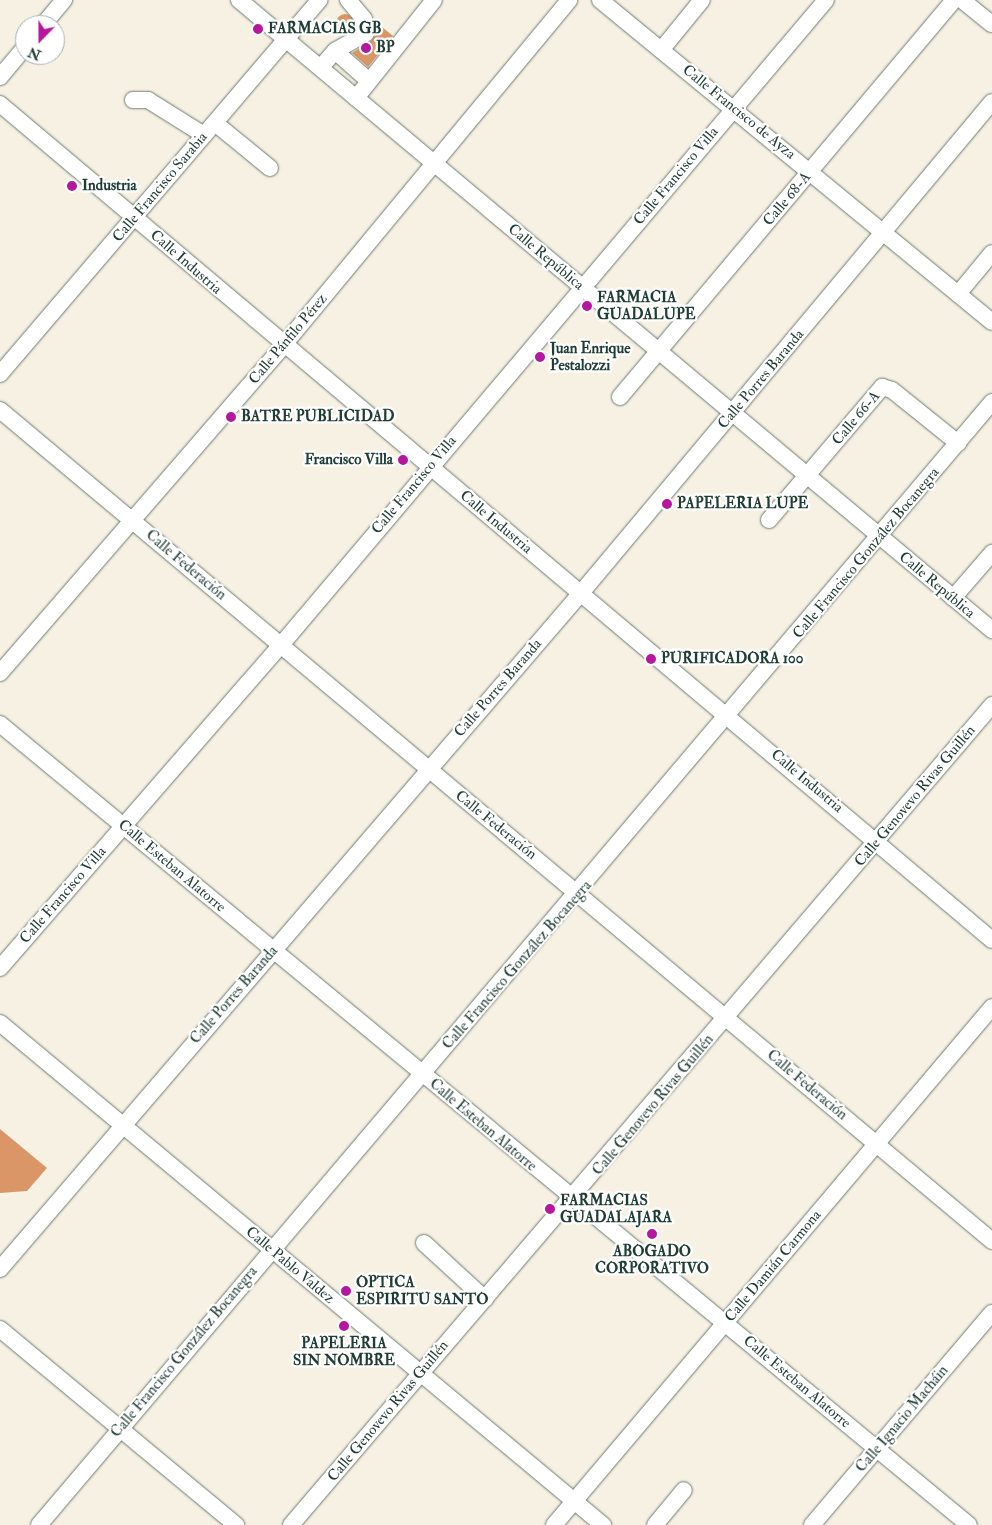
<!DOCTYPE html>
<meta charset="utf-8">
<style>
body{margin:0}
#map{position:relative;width:992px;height:1525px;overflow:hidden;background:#f7f1e3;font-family:"IM FELL Double Pica",serif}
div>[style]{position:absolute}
.building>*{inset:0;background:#da9667}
.round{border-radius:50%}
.roads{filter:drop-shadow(0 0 1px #6b7c71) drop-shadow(0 0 1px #6b7c71)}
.minor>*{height:16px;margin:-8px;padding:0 8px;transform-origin:8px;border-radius:8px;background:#fff}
.dots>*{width:14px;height:14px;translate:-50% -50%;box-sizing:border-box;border:2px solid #fff;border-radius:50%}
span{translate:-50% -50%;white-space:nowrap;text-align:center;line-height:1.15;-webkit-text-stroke:4.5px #fff;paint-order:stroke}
.poi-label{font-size:15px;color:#1f3d34;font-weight:700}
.left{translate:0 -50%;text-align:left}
.right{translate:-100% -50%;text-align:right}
.street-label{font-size:15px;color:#1f3d34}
.north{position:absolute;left:15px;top:15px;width:50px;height:50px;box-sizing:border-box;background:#fff;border:1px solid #a5b1ae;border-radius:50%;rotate:202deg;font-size:14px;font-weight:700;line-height:20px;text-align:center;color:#1f3d34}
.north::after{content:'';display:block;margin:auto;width:18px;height:22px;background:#b5179e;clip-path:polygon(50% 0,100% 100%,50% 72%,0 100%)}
</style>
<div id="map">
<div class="building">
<div class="round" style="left:336px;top:14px;width:18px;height:18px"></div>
<div style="clip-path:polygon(382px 27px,393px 36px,368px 67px,352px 53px,371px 41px)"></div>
<div style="clip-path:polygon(0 1129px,47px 1168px,27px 1191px,0 1193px)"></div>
</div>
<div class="roads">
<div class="minor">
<div style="left:239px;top:0;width:982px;rotate:39.92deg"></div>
<div style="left:600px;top:0;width:507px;rotate:39.4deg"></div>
<div style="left:962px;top:0;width:38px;rotate:39deg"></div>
<div style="left:43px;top:25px;width:33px;rotate:-50deg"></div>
<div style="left:662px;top:49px;width:63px;rotate:-50.8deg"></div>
<div style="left:335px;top:51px;width:45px;rotate:41.4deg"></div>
<div style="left:321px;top:67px;width:21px;rotate:-49deg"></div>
<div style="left:335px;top:51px;width:36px;rotate:-30deg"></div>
<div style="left:366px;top:33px;width:14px;rotate:-98deg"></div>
<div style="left:364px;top:19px;width:25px;rotate:-130deg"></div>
<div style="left:0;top:77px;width:39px;rotate:-50deg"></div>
<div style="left:356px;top:98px;width:125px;rotate:-51.5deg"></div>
<div style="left:133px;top:100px;width:15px"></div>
<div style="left:148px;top:100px;width:66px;rotate:32deg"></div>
<div style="left:0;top:104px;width:1297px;rotate:40.12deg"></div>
<div style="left:215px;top:123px;width:71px;rotate:39.3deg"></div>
<div style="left:958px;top:294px;width:53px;rotate:-50.3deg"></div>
<div style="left:0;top:374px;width:492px;rotate:-49.5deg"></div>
<div style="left:620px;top:397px;width:519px;rotate:-49.93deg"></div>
<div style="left:0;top:410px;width:1294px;rotate:39.95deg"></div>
<div style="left:769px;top:520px;width:175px;rotate:-49.6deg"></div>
<div style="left:882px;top:387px;width:10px;rotate:17deg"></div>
<div style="left:892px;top:390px;width:85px;rotate:38.8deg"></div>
<div style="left:953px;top:598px;width:60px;rotate:-49.1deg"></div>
<div style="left:0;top:673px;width:432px;rotate:-49.1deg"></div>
<div style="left:283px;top:346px;width:449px;rotate:-50.4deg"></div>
<div style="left:0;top:724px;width:1257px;rotate:39.58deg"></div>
<div style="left:0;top:968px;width:428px;rotate:-49deg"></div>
<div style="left:281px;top:645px;width:844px;rotate:-49.8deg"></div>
<div style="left:0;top:1023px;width:785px;rotate:39.78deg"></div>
<div style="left:424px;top:1243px;width:83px;rotate:42.6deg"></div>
<div style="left:0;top:1269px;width:891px;rotate:-49.32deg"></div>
<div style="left:581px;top:593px;width:640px;rotate:-50.07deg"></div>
<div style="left:0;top:1329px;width:307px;rotate:39.7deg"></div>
<div style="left:39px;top:1525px;width:1473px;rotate:-49.68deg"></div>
<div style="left:291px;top:1525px;width:1079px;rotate:-49.47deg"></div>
<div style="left:554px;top:1525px;width:678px;rotate:-49.78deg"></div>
<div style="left:655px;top:1525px;width:45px;rotate:-50.4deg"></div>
<div style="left:812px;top:1525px;width:278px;rotate:-49.7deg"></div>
</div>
</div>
<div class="dots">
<div style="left:258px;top:29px;background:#b5179e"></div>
<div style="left:366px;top:48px;background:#b5179e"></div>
<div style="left:72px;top:186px;background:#b5179e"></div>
<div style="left:587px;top:306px;background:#b5179e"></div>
<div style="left:540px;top:357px;background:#b5179e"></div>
<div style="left:231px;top:417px;background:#b5179e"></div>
<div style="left:403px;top:460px;background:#b5179e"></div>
<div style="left:667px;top:504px;background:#b5179e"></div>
<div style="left:651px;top:659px;background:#b5179e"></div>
<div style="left:550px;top:1209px;background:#b5179e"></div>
<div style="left:652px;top:1234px;background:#b5179e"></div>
<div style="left:346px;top:1291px;background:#b5179e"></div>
<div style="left:344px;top:1326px;background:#b5179e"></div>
</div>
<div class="poi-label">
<span class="left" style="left:268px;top:29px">FARMACIAS GB</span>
<span class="left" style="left:376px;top:48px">BP</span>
<span class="left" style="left:82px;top:186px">Industria</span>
<span class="left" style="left:597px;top:306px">FARMACIA<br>GUADALUPE</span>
<span class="left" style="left:550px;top:357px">Juan Enrique<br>Pestalozzi</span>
<span class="left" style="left:241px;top:417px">BATRE PUBLICIDAD</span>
<span class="right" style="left:393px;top:460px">Francisco Villa</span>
<span class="left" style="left:677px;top:504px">PAPELERIA LUPE</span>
<span class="left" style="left:661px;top:659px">PURIFICADORA 100</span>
<span class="left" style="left:560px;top:1209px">FARMACIAS<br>GUADALAJARA</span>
<span style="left:652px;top:1260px">ABOGADO<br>CORPORATIVO</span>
<span class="left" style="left:356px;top:1291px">OPTICA<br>ESPIRITU SANTO</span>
<span style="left:344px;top:1352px">PAPELERIA<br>SIN NOMBRE</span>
</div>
<div class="street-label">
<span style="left:739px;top:112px;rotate:39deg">Calle Francisco de Ayza</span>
<span style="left:676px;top:176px;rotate:-50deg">Calle Francisco Villa</span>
<span style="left:160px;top:187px;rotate:-50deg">Calle Francisco Sarabia</span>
<span style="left:787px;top:199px;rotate:-50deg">Calle 68-A</span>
<span style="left:546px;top:257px;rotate:40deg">Calle República</span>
<span style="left:186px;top:262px;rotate:41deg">Calle Industria</span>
<span style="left:288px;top:339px;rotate:-50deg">Calle Pánfilo Pérez</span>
<span style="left:761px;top:379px;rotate:-50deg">Calle Porres Baranda</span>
<span style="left:856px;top:418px;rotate:-50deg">Calle 66-A</span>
<span style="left:414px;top:485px;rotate:-50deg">Calle Francisco Villa</span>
<span style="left:496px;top:522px;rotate:40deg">Calle Industria</span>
<span style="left:866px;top:553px;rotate:-50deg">Calle Francisco González Bocanegra</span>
<span style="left:186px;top:565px;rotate:40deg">Calle Federación</span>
<span style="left:937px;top:585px;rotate:40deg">Calle República</span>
<span style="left:498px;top:688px;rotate:-49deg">Calle Porres Baranda</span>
<span style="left:807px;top:781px;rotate:40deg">Calle Industria</span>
<span style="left:915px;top:796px;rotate:-50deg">Calle Genovevo Rivas Guillén</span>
<span style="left:496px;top:825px;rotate:39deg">Calle Federación</span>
<span style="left:172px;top:866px;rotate:40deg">Calle Esteban Alatorre</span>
<span style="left:63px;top:895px;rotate:-49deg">Calle Francisco Villa</span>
<span style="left:517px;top:965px;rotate:-49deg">Calle Francisco González Bocanegra</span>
<span style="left:234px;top:995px;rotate:-49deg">Calle Porres Baranda</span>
<span style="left:807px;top:1085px;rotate:40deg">Calle Federación</span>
<span style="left:653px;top:1105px;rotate:-50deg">Calle Genovevo Rivas Guillén</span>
<span style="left:483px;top:1125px;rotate:40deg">Calle Esteban Alatorre</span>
<span style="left:290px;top:1265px;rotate:40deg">Calle Pablo Valdez</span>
<span style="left:773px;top:1266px;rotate:-50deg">Calle Damián Carmona</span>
<span style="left:184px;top:1352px;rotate:-50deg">Calle Francisco González Bocanegra</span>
<span style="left:797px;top:1382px;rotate:40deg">Calle Esteban Alatorre</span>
<span style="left:388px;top:1411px;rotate:-50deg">Calle Genovevo Rivas Guillén</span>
<span style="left:902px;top:1419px;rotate:-50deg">Calle Ignacio Macháin</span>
</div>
<div class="north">N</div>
</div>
